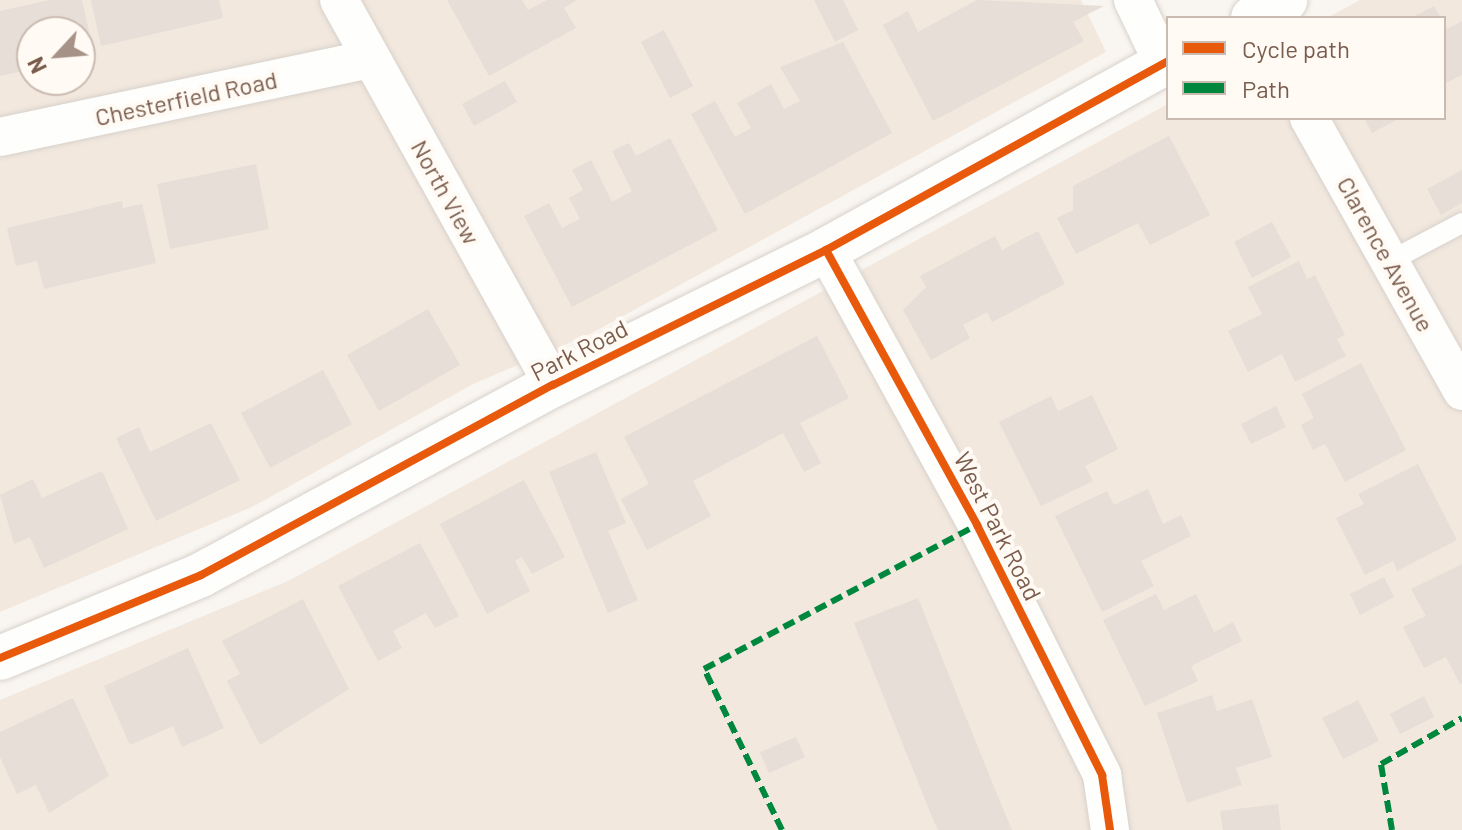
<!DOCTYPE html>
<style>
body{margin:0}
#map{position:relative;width:1462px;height:830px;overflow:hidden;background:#f9f5f0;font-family:Barlow,sans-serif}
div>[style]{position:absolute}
.residential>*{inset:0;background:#f2e8de}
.building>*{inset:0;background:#e6ded7}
.roads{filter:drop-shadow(0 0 2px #d7d1cb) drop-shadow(0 0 2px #d7d1cb)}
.lane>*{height:20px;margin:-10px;padding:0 10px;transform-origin:10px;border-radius:10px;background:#fefefd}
.street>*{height:38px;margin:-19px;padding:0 19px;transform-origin:19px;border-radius:19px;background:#fefefd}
.secondary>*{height:44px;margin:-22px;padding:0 22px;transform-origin:22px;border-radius:22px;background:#fefefd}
.quiet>*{height:6px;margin-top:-3px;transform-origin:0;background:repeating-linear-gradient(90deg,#00873e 0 12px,transparent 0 18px)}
.cycleway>*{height:8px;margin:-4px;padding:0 4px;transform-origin:4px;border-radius:4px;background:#e8590c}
span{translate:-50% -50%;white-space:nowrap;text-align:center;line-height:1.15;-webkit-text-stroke:8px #fffaf3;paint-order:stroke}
.street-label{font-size:24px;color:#7a5c4d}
.legend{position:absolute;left:1166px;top:16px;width:280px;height:104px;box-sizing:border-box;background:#fffaf3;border:2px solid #cabbb1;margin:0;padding:10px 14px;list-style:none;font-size:24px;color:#7a5c4d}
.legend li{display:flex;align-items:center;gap:16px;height:40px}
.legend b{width:40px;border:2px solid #cabbb1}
.north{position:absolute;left:16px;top:16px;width:80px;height:80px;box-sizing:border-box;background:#fffaf3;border:2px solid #cabbb1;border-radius:50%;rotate:244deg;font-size:22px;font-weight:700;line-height:32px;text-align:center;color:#7a5c4d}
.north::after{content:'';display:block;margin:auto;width:28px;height:36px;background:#a69286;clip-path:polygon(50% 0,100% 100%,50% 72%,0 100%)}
</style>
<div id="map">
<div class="residential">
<div style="clip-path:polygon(evenodd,0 0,1081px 0,1106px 52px,590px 334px,473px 384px,252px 507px,0 612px,0 0,32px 32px,80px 32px,80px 80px,32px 80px,32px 32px)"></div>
<div style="clip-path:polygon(1360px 0,1462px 0,1462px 830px,0 830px,0 700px,288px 581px,1168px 104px,1168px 118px,1444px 118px,1444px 18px,1327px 18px)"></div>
</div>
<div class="building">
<div style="clip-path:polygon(50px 0,82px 0,92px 45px,80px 48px,80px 32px,32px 32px,32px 69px,0 76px,0 11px)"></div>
<div style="clip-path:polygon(91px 0,219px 0,223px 18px,101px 46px)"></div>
<div style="clip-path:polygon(447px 0,522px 0,528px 10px,547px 0,577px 0,564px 8px,576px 28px,489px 76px)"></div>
<div style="clip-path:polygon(814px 0,843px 0,858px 30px,835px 42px)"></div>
<div style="clip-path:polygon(977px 0,1104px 6px,1073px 22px,1084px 41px,933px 121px,883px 25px,908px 11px,918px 32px)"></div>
<div style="clip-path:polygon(1434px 6px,1441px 18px,1411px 18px)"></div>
<div style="clip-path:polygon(1462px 21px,1462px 75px,1444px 84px,1444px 24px,1447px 29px)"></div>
<div style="clip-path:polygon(664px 30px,693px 86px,670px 98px,641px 42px)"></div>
<div style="clip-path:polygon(843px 42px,892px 133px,745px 214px,691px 114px,715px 101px,735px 137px,751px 128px,737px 103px,771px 84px,784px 109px,800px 101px,780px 67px)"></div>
<div style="clip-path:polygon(505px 81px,517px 102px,474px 126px,462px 104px)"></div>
<div style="clip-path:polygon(1364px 118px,1400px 118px,1372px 133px)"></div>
<div style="clip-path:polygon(1169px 136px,1210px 215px,1150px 245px,1138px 223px,1076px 254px,1057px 218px,1073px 210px,1073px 186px)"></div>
<div style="clip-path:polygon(670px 138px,718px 230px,572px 307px,524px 216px,549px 203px,562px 228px,580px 219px,569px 198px,583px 190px,572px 170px,591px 160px,612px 202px,632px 191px,612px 151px,629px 143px,636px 156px)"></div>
<div style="clip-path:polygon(256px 164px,269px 229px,170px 249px,157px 184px)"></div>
<div style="clip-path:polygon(1462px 170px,1462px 203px,1441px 215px,1427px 189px)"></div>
<div style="clip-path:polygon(122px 201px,123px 208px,142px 204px,156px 263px,44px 289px,37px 261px,16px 266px,7px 228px)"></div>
<div style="clip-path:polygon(1272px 222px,1291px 257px,1252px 278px,1234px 242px)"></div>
<div style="clip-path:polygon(1038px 231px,1065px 284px,992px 322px,987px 312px,963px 325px,970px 338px,931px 360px,903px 310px,926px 287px,920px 276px,995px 236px,1002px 250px)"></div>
<div style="clip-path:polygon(1299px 261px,1307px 279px,1315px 275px,1345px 335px,1337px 339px,1346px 356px,1295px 382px,1282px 354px,1248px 372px,1228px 331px,1262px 314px,1248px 287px)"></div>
<div style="clip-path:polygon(428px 309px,460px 365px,379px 411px,347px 355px)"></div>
<div style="clip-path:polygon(817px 336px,849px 398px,800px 423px,821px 463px,804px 472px,783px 433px,693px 481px,711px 516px,647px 550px,621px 499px,649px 484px,624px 437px)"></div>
<div style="clip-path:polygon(1361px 363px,1406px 450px,1345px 482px,1325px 444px,1313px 450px,1301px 425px,1314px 418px,1302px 394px)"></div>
<div style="clip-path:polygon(323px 370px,352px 424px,270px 468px,241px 413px)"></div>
<div style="clip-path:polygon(1092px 395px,1118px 449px,1085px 466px,1093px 481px,1041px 506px,999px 422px,1051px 396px,1058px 411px)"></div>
<div style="clip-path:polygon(1276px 406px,1286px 427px,1251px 444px,1241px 424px)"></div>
<div style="clip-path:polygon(211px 423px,240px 480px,156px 521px,116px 438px,139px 427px,150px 452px)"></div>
<div style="clip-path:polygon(596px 452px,626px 523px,608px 531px,638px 600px,608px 613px,549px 472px)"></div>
<div style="clip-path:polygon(1418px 464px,1457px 540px,1397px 571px,1393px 561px,1365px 575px,1336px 518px,1364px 504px,1358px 494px)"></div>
<div style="clip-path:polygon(102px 471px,128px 529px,44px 568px,30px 537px,14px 544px,0 495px,33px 479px,42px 498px)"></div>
<div style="clip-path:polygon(524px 480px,565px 557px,532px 574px,522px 557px,515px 561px,530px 591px,487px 614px,440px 524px)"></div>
<div style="clip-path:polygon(1148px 489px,1163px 524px,1181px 515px,1191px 536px,1141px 561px,1154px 586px,1102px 612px,1055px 516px,1107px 491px,1114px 505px)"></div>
<div style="clip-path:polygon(420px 543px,459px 616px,435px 628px,426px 613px,393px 631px,402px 648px,378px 661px,338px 586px)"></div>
<div style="clip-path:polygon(1462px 564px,1462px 683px,1460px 684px,1446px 657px,1424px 668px,1403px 627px,1426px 616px,1411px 589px)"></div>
<div style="clip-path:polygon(1384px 577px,1394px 597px,1360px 615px,1350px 594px)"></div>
<div style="clip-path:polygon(1156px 594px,1164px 610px,1196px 594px,1214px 632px,1233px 622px,1242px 641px,1191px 666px,1198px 681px,1145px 706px,1103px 620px)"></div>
<div style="clip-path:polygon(918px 598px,996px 792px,1012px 830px,938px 830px,932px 817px,854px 623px)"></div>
<div style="clip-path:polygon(303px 599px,349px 689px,260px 745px,227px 681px,240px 674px,222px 641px)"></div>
<div style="clip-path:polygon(188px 648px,224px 728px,182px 747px,173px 726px,130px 745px,104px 686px)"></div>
<div style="clip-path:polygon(1212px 695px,1217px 711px,1252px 699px,1272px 757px,1236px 768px,1242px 785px,1187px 803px,1157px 713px)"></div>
<div style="clip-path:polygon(1424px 696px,1434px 717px,1400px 734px,1390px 714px)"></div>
<div style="clip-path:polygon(73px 698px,109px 776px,49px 813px,36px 785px,17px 794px,0 757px,0 732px)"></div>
<div style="clip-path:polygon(1358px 700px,1379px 741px,1343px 759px,1322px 718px)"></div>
<div style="clip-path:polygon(796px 737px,805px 757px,769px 773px,760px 752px)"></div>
<div style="clip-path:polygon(1278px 804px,1281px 830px,1223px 830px,1220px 811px)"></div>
</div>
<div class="roads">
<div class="lane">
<div style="left:1390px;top:261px;width:81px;rotate:-27.8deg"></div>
</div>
<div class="street">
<div style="left:339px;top:0;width:440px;rotate:60.9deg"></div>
<div style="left:1133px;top:0;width:70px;rotate:64.5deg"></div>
<div style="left:1309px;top:118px;width:313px;rotate:60.7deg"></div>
<div style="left:0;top:137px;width:379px;rotate:-11.9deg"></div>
<div style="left:826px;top:250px;width:314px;rotate:61.2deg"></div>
<div style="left:977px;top:525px;width:280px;rotate:63.4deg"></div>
<div style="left:1102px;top:775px;width:56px;rotate:81.7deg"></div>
</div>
<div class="secondary">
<div style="left:1253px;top:18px;width:37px;rotate:-29deg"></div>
<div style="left:0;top:658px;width:217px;rotate:-22.4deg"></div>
<div style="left:201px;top:575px;width:400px;rotate:-28.4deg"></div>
<div style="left:553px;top:385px;width:305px;rotate:-26.3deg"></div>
<div style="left:826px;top:250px;width:391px;rotate:-28.9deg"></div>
</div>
</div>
<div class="quiet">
<div style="left:782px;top:830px;width:179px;rotate:-115.8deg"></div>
<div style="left:704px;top:669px;width:309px;rotate:-27.8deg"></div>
<div style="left:1392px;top:830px;width:67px;rotate:-99.5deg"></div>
<div style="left:1381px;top:764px;width:93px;rotate:-29.6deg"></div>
</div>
<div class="cycleway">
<div style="left:826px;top:250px;width:314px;rotate:61.2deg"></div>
<div style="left:977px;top:525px;width:280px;rotate:63.4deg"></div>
<div style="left:1102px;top:775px;width:56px;rotate:81.7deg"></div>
<div style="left:0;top:658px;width:217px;rotate:-22.4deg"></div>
<div style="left:201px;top:575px;width:400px;rotate:-28.4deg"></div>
<div style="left:553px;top:385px;width:305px;rotate:-26.3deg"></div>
<div style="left:826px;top:250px;width:391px;rotate:-28.9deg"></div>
</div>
<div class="street-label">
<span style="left:186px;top:98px;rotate:-12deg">Chesterfield Road</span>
<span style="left:446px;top:192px;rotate:61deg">North View</span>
<span style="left:1386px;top:254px;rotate:61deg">Clarence Avenue</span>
<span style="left:579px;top:350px;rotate:-27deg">Park Road</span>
<span style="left:998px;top:526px;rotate:63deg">West Park Road</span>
</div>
<ul class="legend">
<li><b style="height:10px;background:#e8590c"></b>Cycle path</li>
<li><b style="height:10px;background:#00873e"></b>Path</li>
</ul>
<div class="north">N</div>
</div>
